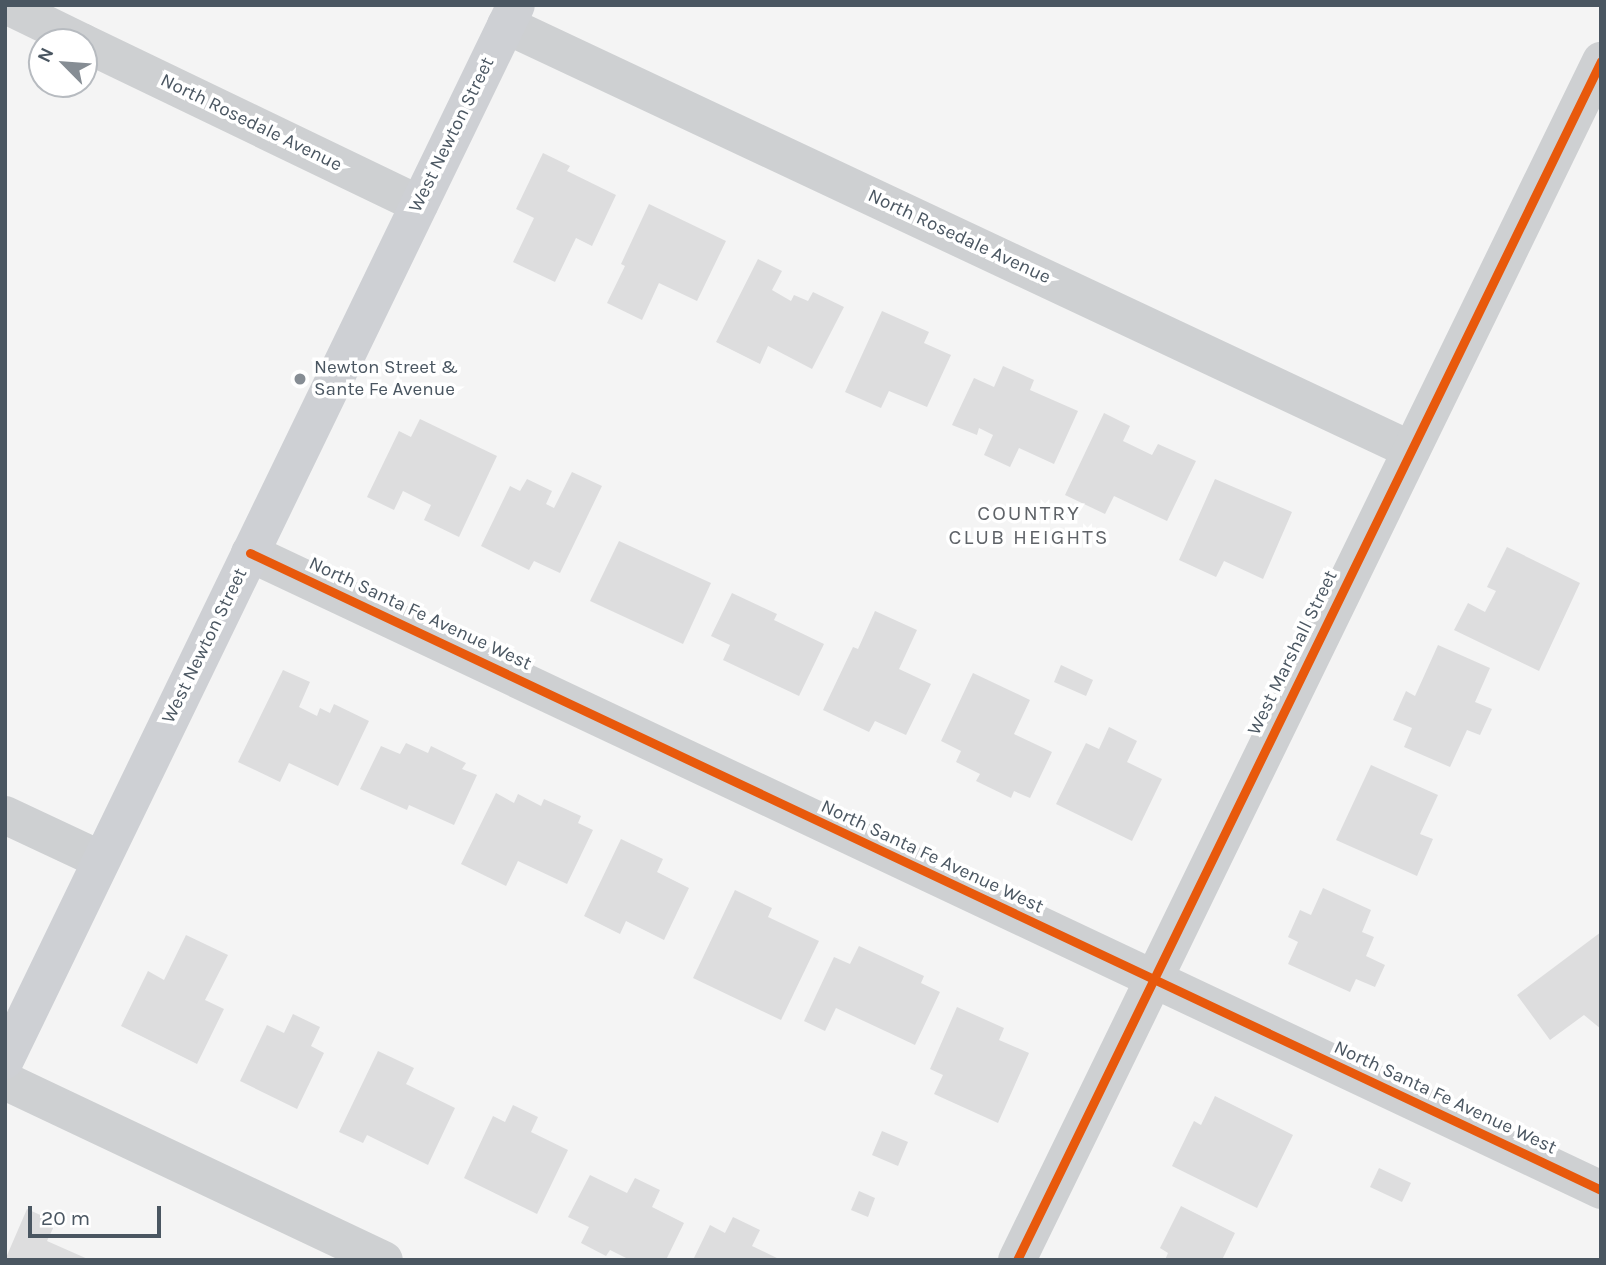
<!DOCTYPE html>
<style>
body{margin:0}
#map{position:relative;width:1606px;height:1265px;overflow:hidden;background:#f4f4f4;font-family:Karla,sans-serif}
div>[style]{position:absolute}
.building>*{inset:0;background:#ddddde}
.street>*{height:38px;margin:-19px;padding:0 19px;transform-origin:19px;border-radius:19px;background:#ced0d2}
.secondary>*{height:38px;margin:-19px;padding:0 19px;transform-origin:19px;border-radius:19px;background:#ced0d4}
.cycleway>*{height:9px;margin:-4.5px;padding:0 4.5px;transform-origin:4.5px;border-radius:4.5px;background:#e8590c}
.dots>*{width:19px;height:19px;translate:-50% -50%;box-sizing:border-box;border:4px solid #fff;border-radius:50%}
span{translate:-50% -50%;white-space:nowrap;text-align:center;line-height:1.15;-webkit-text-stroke:7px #fff;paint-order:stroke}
.street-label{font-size:19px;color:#4a5661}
.poi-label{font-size:19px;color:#4a5661}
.left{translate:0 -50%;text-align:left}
.neighbourhood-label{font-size:21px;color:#5f6368;letter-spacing:2px}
.frame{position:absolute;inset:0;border:7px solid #4a5661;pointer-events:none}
.north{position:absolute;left:28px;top:28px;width:70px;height:70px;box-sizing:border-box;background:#fff;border:2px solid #b7bbc0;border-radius:50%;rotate:295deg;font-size:19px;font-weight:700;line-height:28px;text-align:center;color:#4a5661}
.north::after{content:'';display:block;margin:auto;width:24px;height:32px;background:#868d94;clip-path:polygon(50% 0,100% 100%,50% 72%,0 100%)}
.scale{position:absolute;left:28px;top:1206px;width:133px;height:32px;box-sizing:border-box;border:4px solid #4a5661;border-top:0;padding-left:9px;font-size:21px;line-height:24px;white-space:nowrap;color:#4a5661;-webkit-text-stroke:5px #fff;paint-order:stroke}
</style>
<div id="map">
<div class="building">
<div style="clip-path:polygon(543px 153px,570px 166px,567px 171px,616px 195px,592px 246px,576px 238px,555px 282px,513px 262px,534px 218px,516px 209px)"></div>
<div style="clip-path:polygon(649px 204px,726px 241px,697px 301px,659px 283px,642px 320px,607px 303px,625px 266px,621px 264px)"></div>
<div style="clip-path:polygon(758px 259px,782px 271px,772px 290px,791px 301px,794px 295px,808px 301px,813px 292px,844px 307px,812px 369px,768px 346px,760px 364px,716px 342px)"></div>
<div style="clip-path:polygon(882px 311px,929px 332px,924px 343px,951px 355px,927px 407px,889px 391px,881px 408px,845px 392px)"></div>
<div style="clip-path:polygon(1003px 366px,1034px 380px,1030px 390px,1078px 411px,1054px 464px,1019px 448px,1010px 467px,984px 455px,993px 435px,979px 428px,977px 435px,952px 425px,974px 378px,994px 387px)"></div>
<div style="clip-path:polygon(1104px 413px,1130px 426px,1123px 441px,1152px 455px,1158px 444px,1196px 461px,1167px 521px,1114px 496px,1105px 514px,1065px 495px)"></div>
<div style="clip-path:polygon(420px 419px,497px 456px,459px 537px,424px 520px,431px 505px,403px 491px,394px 510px,367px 497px,399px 431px,411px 437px)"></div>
<div style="clip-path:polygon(572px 472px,602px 486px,560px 573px,534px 561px,529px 570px,481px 546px,510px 486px,520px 491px,527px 479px,552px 491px,546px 504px,554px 508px)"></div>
<div style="clip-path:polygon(1215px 479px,1292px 512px,1263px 579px,1224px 561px,1216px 577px,1179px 560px)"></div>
<div style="clip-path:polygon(619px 541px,711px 583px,683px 644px,590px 601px)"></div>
<div style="clip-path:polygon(1507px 547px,1580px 583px,1539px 671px,1454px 630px,1468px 603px,1485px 612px,1496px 591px,1487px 587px)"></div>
<div style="clip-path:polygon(732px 593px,777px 614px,774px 620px,824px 644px,799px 696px,723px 660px,730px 645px,711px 636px)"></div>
<div style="clip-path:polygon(875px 611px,917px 630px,899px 669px,931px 684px,906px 735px,875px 721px,869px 732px,823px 710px,853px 647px,858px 649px)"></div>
<div style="clip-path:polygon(1438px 645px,1490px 668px,1475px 702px,1492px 709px,1480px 735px,1467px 730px,1450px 767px,1404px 747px,1412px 728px,1393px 720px,1406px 691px,1415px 696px)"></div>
<div style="clip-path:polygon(1061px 665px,1093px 680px,1086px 696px,1054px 682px)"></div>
<div style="clip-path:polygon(283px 670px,310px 682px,299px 707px,317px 716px,320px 708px,330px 713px,334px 704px,369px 721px,338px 786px,289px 763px,280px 782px,238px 762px)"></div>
<div style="clip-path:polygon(973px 673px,1030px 700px,1014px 734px,1052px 752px,1030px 798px,1014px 791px,1011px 798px,976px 781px,980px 774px,956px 762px,961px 751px,941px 741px)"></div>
<div style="clip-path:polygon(1109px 727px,1137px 741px,1127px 762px,1162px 779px,1132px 841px,1056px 804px,1086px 743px,1099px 749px)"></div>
<div style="clip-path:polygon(406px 743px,428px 753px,431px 746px,466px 763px,462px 769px,477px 775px,454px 825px,409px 805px,407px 810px,360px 789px,381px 746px,400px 754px)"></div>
<div style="clip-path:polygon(1371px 765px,1438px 795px,1420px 834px,1433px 839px,1417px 876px,1336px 840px)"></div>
<div style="clip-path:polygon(496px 793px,514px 803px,518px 794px,541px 806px,544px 799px,581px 816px,578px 823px,593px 830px,567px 884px,518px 861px,506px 886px,461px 864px)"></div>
<div style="clip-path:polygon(621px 839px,663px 859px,657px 872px,689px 888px,664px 940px,626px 921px,620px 934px,584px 916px)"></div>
<div style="clip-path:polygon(1323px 888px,1371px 910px,1362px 932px,1374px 937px,1366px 956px,1385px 965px,1375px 987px,1356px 979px,1350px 992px,1288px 964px,1298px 942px,1288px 937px,1300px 910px,1311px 915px)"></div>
<div style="clip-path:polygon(735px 890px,772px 908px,768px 917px,819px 941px,781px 1020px,693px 978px)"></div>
<div style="clip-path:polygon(1601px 932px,1601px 1029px,1584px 1015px,1550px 1040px,1517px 995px)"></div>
<div style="clip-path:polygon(186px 935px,228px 955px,205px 1000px,224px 1009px,197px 1064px,121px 1026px,148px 971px,164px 980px)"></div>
<div style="clip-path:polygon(859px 946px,924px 976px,921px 983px,940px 992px,915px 1045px,836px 1008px,825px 1031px,804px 1021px,834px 957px,850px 964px)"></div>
<div style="clip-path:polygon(957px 1007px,1004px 1028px,999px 1040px,1029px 1053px,998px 1123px,934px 1094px,943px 1075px,930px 1069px)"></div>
<div style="clip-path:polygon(293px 1014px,320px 1027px,311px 1046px,324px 1053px,297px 1109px,240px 1081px,267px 1025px,284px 1033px)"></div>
<div style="clip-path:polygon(378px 1051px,414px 1068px,406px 1084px,455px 1108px,428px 1165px,367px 1135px,363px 1143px,339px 1132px)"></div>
<div style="clip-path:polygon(1215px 1096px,1293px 1135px,1257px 1208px,1172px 1166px,1194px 1121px,1201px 1125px)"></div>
<div style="clip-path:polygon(513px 1105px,538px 1117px,531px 1132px,568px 1150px,537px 1214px,464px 1178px,493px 1116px,505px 1122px)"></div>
<div style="clip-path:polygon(882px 1131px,908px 1142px,898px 1166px,872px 1155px)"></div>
<div style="clip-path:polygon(1379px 1168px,1411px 1183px,1402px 1202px,1370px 1187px)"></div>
<div style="clip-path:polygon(590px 1175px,627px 1193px,635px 1178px,660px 1190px,652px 1207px,684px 1223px,666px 1260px,630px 1260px,610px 1250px,606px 1256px,581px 1243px,589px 1227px,568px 1217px)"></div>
<div style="clip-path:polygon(859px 1191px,875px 1198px,868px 1217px,851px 1210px)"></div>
<div style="clip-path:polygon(1181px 1206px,1235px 1233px,1222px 1260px,1165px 1260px,1168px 1253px,1160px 1248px)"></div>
<div style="clip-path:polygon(27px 1209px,56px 1222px,47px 1241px,90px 1260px,5px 1260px)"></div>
<div style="clip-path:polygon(733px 1217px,760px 1230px,752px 1246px,781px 1260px,693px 1260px,710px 1225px,725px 1233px)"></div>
</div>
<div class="street">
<div style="left:6px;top:5px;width:85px;rotate:26deg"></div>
<div style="left:506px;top:25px;width:1000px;rotate:25.16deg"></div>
<div style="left:84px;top:43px;width:372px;rotate:25.7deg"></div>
<div style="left:250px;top:553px;width:1494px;rotate:25.24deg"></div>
<div style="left:5px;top:815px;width:106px;rotate:25.1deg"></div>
<div style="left:5px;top:1081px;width:419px;rotate:25.3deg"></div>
<div style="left:1017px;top:1260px;width:1334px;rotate:-64.03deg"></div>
</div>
<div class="secondary">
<div style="left:5px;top:1060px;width:1172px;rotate:-64.16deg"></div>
</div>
<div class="cycleway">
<div style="left:250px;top:553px;width:1494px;rotate:25.24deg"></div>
<div style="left:1017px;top:1260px;width:1334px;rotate:-64.03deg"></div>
</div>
<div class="dots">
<div style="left:300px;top:379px;background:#868d94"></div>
</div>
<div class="street-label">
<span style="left:251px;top:123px;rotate:26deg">North Rosedale Avenue</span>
<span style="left:452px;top:135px;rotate:-64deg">West Newton Street</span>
<span style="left:959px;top:237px;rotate:25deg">North Rosedale Avenue</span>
<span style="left:420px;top:614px;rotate:25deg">North Santa Fe Avenue West</span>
<span style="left:205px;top:646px;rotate:-64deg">West Newton Street</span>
<span style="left:1293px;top:653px;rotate:-64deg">West Marshall Street</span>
<span style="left:932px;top:857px;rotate:25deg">North Santa Fe Avenue West</span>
<span style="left:1445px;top:1098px;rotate:25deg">North Santa Fe Avenue West</span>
</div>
<div class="poi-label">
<span class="left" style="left:314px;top:379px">Newton Street &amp;<br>Sante Fe Avenue</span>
</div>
<div class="neighbourhood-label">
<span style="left:1029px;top:525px">COUNTRY<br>CLUB HEIGHTS</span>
</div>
<div class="frame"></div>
<div class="north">N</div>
<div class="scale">20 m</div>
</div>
